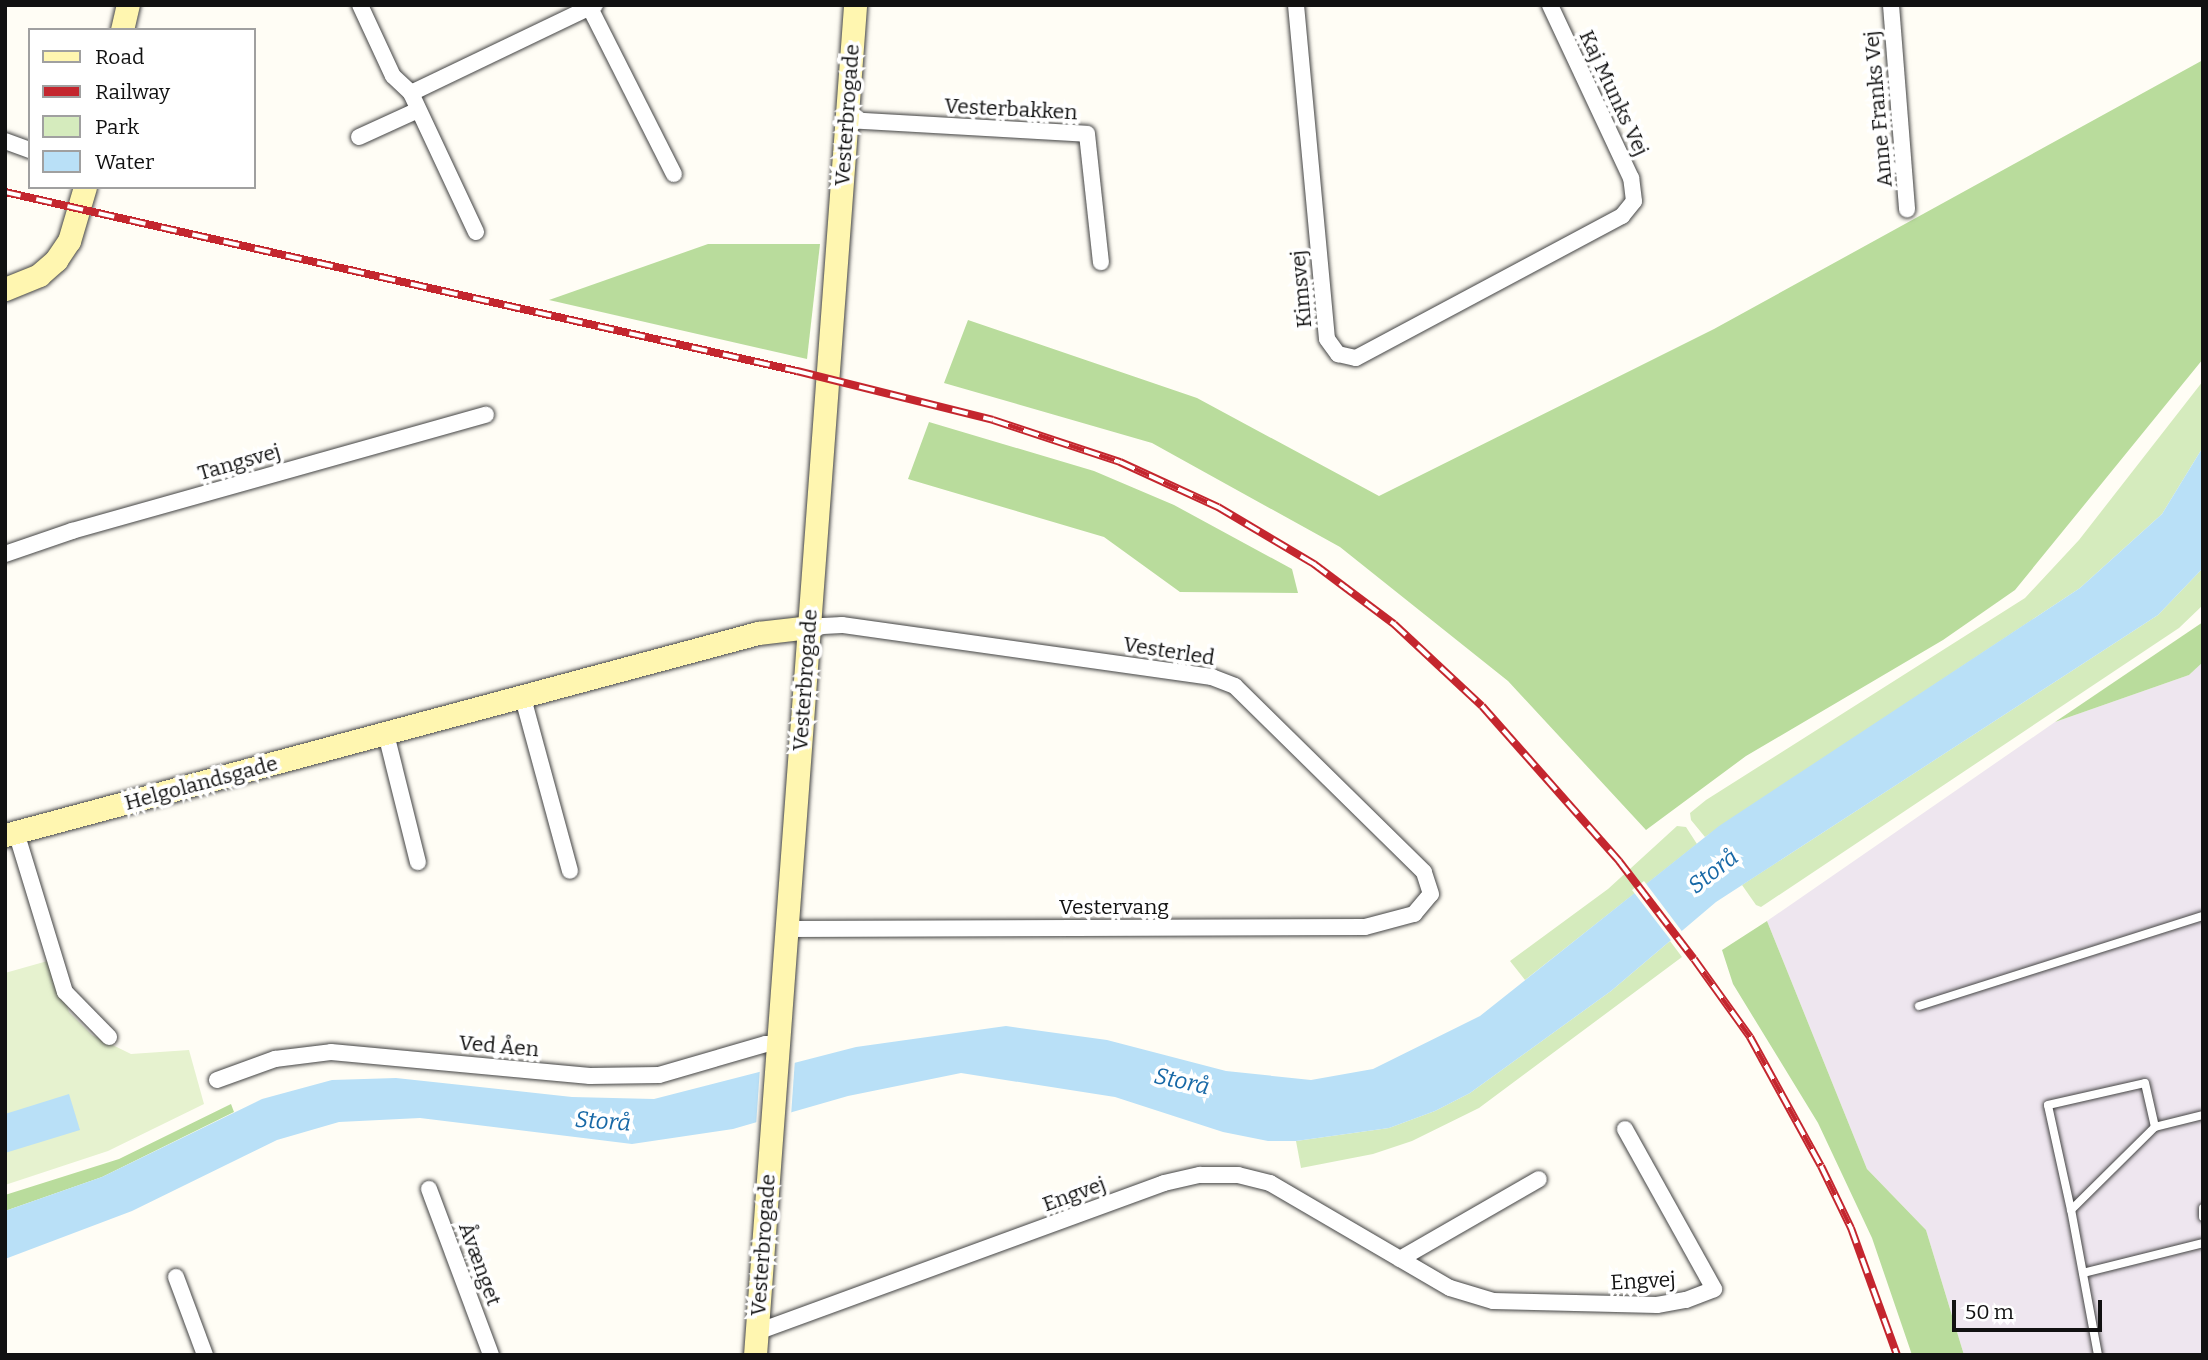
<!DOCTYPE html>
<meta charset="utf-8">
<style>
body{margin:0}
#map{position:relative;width:2208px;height:1360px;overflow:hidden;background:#fffdf5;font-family:Bitter,serif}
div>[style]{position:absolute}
.industrial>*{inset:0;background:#eee6ef}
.green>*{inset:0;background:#d5ebbd}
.forest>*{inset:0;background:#b9dc9c}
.pitch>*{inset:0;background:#e6f2cf}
.water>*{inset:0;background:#b9e0f7}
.pier>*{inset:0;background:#fffdf5}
.roads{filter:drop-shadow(0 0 2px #444) drop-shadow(0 0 2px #444)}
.lane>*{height:8px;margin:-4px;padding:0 4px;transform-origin:4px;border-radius:4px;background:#fff}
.street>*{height:16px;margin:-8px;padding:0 8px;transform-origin:8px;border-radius:8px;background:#fff}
.secondary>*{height:23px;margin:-11.5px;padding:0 11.5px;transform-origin:11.5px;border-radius:11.5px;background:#fff6b0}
.rail>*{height:8px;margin-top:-4px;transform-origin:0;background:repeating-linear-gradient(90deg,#fff 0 16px,#c4262e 0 32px);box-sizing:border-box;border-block:2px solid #c4262e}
span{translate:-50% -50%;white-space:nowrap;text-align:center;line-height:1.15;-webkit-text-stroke:7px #fff;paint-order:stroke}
.street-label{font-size:21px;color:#111}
.water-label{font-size:23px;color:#1768a6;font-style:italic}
.frame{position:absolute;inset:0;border:7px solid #111;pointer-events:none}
.legend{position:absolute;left:28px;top:28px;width:228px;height:161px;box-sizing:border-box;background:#fff;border:2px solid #a0a0a0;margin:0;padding:9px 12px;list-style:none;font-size:21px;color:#111}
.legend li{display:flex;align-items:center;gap:14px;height:35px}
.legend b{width:35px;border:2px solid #a0a0a0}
.scale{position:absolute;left:1952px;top:1300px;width:150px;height:32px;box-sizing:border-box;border:4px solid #111;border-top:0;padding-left:9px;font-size:21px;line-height:24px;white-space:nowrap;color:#111;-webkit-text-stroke:5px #fff;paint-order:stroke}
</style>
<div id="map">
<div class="industrial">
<div style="clip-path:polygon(2203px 662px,2203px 1355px,1964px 1355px,1926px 1230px,1867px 1169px,1767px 921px,2055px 722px,2189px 675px)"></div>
</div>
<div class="green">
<div style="clip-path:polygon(2203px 381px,2203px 447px,2162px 514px,2080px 588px,1705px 837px,1691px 820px,1690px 813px,1706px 800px,2025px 598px,2079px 540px)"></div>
<div style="clip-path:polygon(2203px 568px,2203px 605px,2179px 628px,1761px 907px,1756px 905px,1742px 885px,2158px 615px)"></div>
<div style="clip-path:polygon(1677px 826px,1686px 827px,1697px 844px,1525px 980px,1510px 961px,1608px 889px)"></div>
<div style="clip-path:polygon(1670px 941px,1682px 957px,1479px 1108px,1412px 1141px,1373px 1154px,1301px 1168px,1296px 1141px,1389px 1128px,1435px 1111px,1470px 1093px,1611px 991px)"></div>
</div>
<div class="forest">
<div style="clip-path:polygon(2203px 60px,2203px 359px,2015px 590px,1943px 640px,1746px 756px,1646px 830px,1508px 681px,1340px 547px,1152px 443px,944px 383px,968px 320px,1197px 398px,1379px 496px,1714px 329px)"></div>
<div style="clip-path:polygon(708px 244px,820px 244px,807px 359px,549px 300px)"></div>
<div style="clip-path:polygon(929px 422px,1094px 471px,1174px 505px,1292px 569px,1298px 593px,1180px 592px,1104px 537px,908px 479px)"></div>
<div style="clip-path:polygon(2203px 622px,2203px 662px,2189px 675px,2055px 722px)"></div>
<div style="clip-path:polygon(1767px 921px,1867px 1169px,1926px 1230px,1964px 1355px,1912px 1355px,1872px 1238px,1818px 1123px,1733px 984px,1722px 950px)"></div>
<div style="clip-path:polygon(231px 1104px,234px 1112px,102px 1177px,5px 1211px,5px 1195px,119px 1159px)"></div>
</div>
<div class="pitch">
<div style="clip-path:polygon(51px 960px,69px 1012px,92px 1035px,131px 1054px,189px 1050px,204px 1104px,108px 1151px,5px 1185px,5px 973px)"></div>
</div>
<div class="water">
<div style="clip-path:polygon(2203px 447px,2203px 568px,2158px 615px,1716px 902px,1611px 991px,1470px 1093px,1435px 1111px,1389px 1128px,1296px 1141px,1268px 1141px,1223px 1132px,1115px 1097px,961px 1073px,848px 1096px,733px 1129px,632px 1144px,420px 1118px,339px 1122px,277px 1140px,132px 1211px,5px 1259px,5px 1211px,102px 1177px,262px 1099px,332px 1080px,396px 1078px,572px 1097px,654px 1099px,856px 1047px,1006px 1026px,1107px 1040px,1226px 1071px,1311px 1080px,1373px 1069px,1480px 1016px,1719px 826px,2080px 588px,2162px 514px)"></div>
<div style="clip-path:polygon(69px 1094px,80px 1130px,5px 1153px,5px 1114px)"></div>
</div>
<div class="pier">
<div style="clip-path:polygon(1644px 881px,1684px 934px,1673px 943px,1632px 890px)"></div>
<div style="clip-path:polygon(795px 1059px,791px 1116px,756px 1126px,760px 1068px)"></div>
</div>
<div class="roads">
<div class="lane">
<div style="left:1919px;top:1006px;width:298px;rotate:-17.6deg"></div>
<div style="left:2203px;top:1208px;width:9px;rotate:90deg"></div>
<div style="left:2071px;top:1210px;width:107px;rotate:-102.4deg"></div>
<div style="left:2048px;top:1105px;width:99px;rotate:-12.8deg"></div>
<div style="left:2145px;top:1083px;width:45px;rotate:77.2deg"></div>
<div style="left:2083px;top:1273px;width:124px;rotate:-14deg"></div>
<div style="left:2098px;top:1355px;width:147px;rotate:-100.5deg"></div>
<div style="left:2071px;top:1210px;width:118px;rotate:-44.7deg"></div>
<div style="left:2155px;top:1127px;width:49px;rotate:-14deg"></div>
</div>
<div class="street">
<div style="left:360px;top:5px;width:78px;rotate:65.1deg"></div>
<div style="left:393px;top:76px;width:25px;rotate:43deg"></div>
<div style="left:1296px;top:5px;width:335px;rotate:84.7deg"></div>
<div style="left:1327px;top:339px;width:19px;rotate:54deg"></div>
<div style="left:1338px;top:354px;width:18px;rotate:13deg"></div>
<div style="left:1356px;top:358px;width:302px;rotate:-28.1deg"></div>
<div style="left:1622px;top:216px;width:19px;rotate:-51deg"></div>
<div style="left:1634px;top:201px;width:23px;rotate:-97deg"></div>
<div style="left:1631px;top:178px;width:191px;rotate:-115.1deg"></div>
<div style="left:1891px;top:5px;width:205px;rotate:85.5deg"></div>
<div style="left:590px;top:8px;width:186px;rotate:63.2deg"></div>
<div style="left:846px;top:120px;width:241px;rotate:3.3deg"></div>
<div style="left:1087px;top:134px;width:129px;rotate:83.8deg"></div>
<div style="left:359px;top:137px;width:65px;rotate:-24.6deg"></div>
<div style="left:5px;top:141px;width:27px;rotate:20deg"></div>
<div style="left:476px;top:232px;width:153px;rotate:-115.1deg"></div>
<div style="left:411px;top:93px;width:204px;rotate:-25.6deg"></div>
<div style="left:5px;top:554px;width:71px;rotate:-18.9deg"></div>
<div style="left:72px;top:531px;width:430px;rotate:-15.7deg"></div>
<div style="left:523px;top:698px;width:179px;rotate:74.8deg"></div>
<div style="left:386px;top:734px;width:132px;rotate:76deg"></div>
<div style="left:16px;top:832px;width:167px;rotate:73deg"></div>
<div style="left:65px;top:992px;width:63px;rotate:45.6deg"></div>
<div style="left:786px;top:929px;width:579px;rotate:-0.2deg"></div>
<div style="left:1365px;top:927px;width:51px;rotate:-14.9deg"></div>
<div style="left:1414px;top:914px;width:26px;rotate:-50deg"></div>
<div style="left:1431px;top:894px;width:23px;rotate:-108deg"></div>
<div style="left:1424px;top:872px;width:265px;rotate:-135.5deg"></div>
<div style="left:1235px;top:686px;width:25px;rotate:-159deg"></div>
<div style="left:1212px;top:677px;width:374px;rotate:-172deg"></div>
<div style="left:842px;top:625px;width:33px;rotate:177deg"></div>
<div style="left:217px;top:1080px;width:62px;rotate:-19.9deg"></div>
<div style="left:275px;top:1059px;width:56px;rotate:-7.1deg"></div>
<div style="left:331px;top:1052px;width:260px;rotate:5.3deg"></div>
<div style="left:590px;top:1076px;width:69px;rotate:-0.8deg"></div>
<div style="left:659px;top:1075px;width:111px;rotate:-16.2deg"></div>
<div style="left:766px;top:1044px;width:12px"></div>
<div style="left:429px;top:1189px;width:177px;rotate:69.5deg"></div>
<div style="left:1400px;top:1259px;width:160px;rotate:-29.9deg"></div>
<div style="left:176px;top:1277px;width:83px;rotate:69.6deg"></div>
<div style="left:757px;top:1332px;width:433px;rotate:-20.1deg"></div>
<div style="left:1164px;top:1183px;width:37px;rotate:-13deg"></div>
<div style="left:1200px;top:1175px;width:38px"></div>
<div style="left:1238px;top:1175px;width:33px;rotate:14deg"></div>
<div style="left:1270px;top:1183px;width:208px;rotate:30.3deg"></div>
<div style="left:1450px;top:1288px;width:45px;rotate:16.8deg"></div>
<div style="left:1493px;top:1301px;width:164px;rotate:1.4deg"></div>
<div style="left:1657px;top:1305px;width:29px;rotate:-10deg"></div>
<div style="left:1686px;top:1300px;width:30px;rotate:-21deg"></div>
<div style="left:1714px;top:1289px;width:183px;rotate:-119.1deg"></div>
</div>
<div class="secondary">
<div style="left:122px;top:30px;width:26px;rotate:-77deg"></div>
<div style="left:5px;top:289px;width:37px;rotate:-22deg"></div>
<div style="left:39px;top:275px;width:23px;rotate:-41deg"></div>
<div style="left:56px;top:260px;width:23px;rotate:-56deg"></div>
<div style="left:69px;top:241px;width:56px;rotate:-73.5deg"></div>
<div style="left:5px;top:835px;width:780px;rotate:-15.02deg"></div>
<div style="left:758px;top:633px;width:51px;rotate:-6.7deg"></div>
<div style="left:755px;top:1355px;width:1354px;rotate:-85.76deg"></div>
</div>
</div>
<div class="rail">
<div style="left:5px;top:192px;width:812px;rotate:12.74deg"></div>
<div style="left:797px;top:371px;width:202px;rotate:14deg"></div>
<div style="left:993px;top:420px;width:134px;rotate:18.3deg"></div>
<div style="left:1120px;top:462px;width:108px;rotate:24.7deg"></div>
<div style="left:1218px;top:507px;width:112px;rotate:30.7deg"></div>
<div style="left:1314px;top:564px;width:100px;rotate:36.9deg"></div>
<div style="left:1394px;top:624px;width:120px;rotate:43deg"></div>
<div style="left:1482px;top:706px;width:207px;rotate:48.5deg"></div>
<div style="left:1619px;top:861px;width:123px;rotate:52.6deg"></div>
<div style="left:1694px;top:959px;width:96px;rotate:54.3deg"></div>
<div style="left:1750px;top:1037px;width:147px;rotate:61.2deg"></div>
<div style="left:1821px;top:1166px;width:69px;rotate:64.2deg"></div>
<div style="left:1851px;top:1228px;width:135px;rotate:70.1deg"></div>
</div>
<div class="street-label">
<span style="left:1614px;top:93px;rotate:65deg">Kaj Munks Vej</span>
<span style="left:1011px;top:109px;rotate:3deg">Vesterbakken</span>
<span style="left:1878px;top:109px;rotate:-95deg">Anne Franks Vej</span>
<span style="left:847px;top:115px;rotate:-86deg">Vesterbrogade</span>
<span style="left:1301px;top:289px;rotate:-95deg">Kimsvej</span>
<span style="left:239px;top:462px;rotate:-16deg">Tangsvej</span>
<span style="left:1169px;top:651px;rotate:9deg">Vesterled</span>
<span style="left:805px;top:680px;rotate:-86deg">Vesterbrogade</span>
<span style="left:201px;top:783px;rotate:-15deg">Helgolandsgade</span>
<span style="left:1114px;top:907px">Vestervang</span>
<span style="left:499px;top:1046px;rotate:5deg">Ved Åen</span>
<span style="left:1074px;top:1194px;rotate:-20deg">Engvej</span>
<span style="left:763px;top:1245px;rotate:-86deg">Vesterbrogade</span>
<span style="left:480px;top:1264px;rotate:70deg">Åvænget</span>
<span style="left:1643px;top:1281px;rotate:-3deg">Engvej</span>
</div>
<div class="water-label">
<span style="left:1713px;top:871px;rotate:-38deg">Storå</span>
<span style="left:1182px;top:1081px;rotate:12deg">Storå</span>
<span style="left:603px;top:1121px;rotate:4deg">Storå</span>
</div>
<div class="frame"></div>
<ul class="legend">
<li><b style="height:9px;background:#fff6b0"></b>Road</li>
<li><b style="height:9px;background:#c4262e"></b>Railway</li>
<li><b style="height:19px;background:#d5ebbd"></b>Park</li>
<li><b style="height:19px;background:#b9e0f7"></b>Water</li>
</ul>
<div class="scale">50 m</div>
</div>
